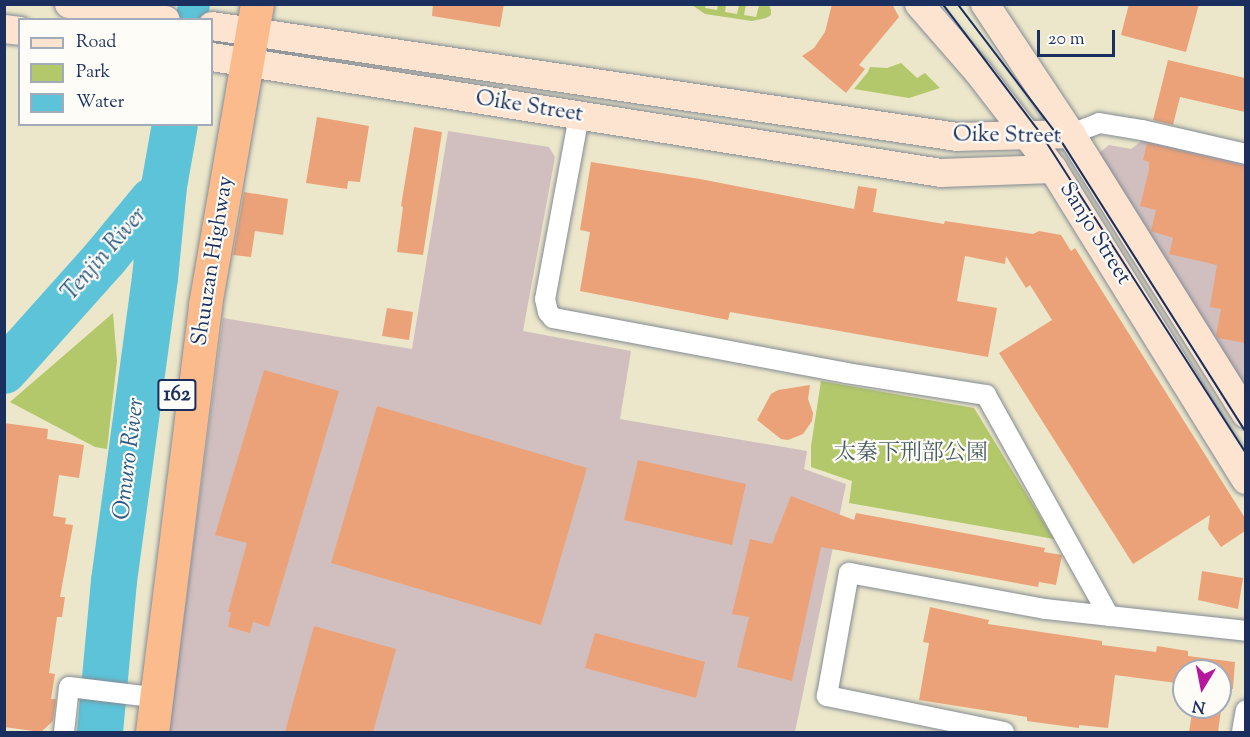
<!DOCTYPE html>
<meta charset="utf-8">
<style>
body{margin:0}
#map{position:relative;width:1250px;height:737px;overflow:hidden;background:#ece7ca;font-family:"Sorts Mill Goudy","Noto Serif JP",serif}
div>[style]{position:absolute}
.industrial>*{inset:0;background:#d1bfbf}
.green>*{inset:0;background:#b3c76b}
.water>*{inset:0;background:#5cc3d9}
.river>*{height:46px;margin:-23px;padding:0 23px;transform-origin:23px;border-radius:23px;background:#5cc3d9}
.building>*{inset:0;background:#eba279}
.roads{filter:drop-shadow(0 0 2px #848b94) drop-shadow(0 0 2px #848b94)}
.street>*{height:20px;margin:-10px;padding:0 10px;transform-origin:10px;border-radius:10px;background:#fff}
.secondary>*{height:28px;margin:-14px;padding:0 14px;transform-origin:14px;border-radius:14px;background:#fde4d1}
.highway>*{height:33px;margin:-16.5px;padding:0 16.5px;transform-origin:16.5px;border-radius:16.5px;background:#fbbb8d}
.tram>*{height:1.5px;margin:-0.75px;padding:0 0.75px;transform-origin:0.75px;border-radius:0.75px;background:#1b2f5e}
span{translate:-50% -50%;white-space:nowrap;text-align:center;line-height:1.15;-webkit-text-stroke:4.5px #fdfcf7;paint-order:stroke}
.shield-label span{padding:2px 4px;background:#fdfcf7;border:2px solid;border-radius:4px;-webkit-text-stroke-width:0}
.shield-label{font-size:21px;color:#1b2f5e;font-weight:700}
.street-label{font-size:22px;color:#1b2f5e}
.park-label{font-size:22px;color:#495d62}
.water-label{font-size:24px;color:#2e5b83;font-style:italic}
.frame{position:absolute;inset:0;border:6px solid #1b2f5e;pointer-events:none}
.legend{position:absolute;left:18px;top:18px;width:195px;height:108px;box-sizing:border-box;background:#fdfcf7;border:2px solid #a3aaba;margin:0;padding:8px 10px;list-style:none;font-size:18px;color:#1b2f5e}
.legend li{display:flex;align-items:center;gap:12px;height:30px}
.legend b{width:30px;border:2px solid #a3aaba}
.north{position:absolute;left:1172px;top:659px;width:60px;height:60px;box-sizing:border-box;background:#fdfcf7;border:2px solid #a3aaba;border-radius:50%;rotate:190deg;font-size:16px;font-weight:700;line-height:24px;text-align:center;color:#1b2f5e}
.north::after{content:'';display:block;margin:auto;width:21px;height:27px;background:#b5179e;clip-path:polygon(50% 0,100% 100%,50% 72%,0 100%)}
.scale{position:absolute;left:1037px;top:30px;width:78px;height:27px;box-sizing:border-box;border:3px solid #1b2f5e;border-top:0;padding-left:8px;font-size:18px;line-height:21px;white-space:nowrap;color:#1b2f5e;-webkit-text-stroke:4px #fdfcf7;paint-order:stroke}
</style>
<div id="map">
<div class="industrial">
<div style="clip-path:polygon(448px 131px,549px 147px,555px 157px,523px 331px,631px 351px,620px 419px,807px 451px,804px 469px,846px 484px,795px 732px,169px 732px,223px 318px,412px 349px)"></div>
<div style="clip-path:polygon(1143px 140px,1245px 163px,1245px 390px,1099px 153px,1109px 145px,1131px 149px)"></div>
</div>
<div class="green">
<div style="clip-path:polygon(692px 5px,706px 5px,705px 8px,717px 10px,718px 5px,726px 5px,725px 12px,737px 14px,739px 5px,746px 5px,744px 15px,756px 17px,759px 6px,753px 5px,769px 5px,771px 10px,771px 15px,766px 18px,752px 21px,705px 14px)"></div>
<div style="clip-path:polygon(901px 63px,917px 78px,925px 73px,940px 88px,909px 98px,854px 89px,868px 72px,870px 67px,887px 68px)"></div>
<div style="clip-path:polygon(113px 313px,117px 361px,107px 449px,95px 447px,10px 402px)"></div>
<div style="clip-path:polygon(821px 381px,974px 408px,1054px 539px,849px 503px,852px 481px,811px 467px,811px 446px)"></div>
</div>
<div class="water">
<div style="clip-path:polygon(178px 5px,210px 5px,208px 19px,175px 20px)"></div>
<div style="clip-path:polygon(157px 125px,193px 125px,186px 172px,173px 203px,179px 206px,172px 258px,167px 257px,164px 264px,143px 262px,137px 256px,130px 254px,123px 259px,102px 245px,111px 233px,106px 227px,125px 198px,135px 204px,150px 181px)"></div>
</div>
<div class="river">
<div style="left:4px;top:371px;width:152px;rotate:-48.2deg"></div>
<div style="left:105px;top:258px;width:74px;rotate:-50.5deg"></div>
<div style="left:100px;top:732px;width:152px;rotate:-84.7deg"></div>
<div style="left:114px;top:581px;width:306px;rotate:-82.3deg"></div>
<div style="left:155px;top:278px;width:92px;rotate:-84.4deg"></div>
<div style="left:164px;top:186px;width:63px;rotate:-79.9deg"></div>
</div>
<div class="building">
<div style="clip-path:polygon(433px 4px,504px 4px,500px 27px,432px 16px)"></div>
<div style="clip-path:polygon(832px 4px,892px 4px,899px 17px,859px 65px,865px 69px,846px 93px,802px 56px,814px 48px,825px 32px)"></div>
<div style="clip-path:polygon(1129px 4px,1199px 4px,1186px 52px,1121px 35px)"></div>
<div style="clip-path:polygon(1168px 60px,1245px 78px,1245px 112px,1180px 97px,1173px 125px,1153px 120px)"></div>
<div style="clip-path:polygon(317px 117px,369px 126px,360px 182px,348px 181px,347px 189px,306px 183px)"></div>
<div style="clip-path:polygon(414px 127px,442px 132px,423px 255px,397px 252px,403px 207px,401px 206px)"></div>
<div style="clip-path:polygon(1147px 143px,1245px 166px,1245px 343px,1218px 338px,1216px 335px,1221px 309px,1210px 307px,1217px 265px,1169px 254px,1173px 238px,1151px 231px,1156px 210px,1140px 206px,1149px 170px,1149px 162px,1143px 160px)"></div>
<div style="clip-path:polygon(591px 162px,700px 179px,854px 209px,858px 186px,877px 189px,873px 212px,944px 224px,945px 221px,1033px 234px,1039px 231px,1061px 235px,1071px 251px,1075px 248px,1245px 518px,1245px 531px,1221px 547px,1208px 529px,1210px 515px,1133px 564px,999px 353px,1052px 320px,1030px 285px,1026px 288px,1006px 256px,1005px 264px,965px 256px,957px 301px,997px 308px,988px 357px,730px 312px,728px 320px,580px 291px,590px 232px,580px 230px)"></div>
<div style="clip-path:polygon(244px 192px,288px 199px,283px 235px,255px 231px,251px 257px,233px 255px)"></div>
<div style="clip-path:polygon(387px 308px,413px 312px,409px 340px,382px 336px)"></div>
<div style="clip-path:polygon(264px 370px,339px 391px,269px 627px,253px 622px,250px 633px,228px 627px,231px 612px,228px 612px,247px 543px,215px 535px)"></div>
<div style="clip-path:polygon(810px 385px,808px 399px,813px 413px,812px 421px,803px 434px,788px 440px,781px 439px,757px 420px,771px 394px,778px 390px)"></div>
<div style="clip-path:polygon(377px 406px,587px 468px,541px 625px,331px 563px)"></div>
<div style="clip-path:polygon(4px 423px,48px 429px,47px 439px,84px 445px,79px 478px,59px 475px,53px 516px,66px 518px,65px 524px,73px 525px,60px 597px,65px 597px,62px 617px,57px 617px,49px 673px,55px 674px,51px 699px,56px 699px,53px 721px,41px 732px,4px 727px)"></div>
<div style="clip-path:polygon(638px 460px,746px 484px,732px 545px,624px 520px)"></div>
<div style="clip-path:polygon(791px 496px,854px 520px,856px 513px,1045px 548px,1044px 552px,1062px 555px,1056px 585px,1039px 582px,1038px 587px,821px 547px,792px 681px,737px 667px,749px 617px,732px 614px,750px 539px,772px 544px)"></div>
<div style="clip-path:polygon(1202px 571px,1243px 578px,1238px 609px,1198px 600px)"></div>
<div style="clip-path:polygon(930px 607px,989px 620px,988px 624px,1102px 641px,1102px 645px,1156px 652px,1157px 646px,1188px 651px,1188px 656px,1235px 662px,1233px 689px,1224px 688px,1218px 732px,1189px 732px,1193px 707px,1220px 707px,1220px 671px,1184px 671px,1184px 684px,1115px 675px,1108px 728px,1079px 725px,1079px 728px,1027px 721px,1027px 717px,919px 700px,929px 643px,923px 642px)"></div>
<div style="clip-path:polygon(314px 626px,396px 649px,373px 732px,285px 732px)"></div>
<div style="clip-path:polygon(595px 633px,705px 662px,696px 698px,585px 668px)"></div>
</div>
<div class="roads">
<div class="street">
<div style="left:579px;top:116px;width:186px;rotate:100.5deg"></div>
<div style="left:545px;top:299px;width:13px;rotate:77deg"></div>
<div style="left:548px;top:312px;width:8px;rotate:50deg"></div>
<div style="left:553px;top:318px;width:298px;rotate:10.6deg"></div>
<div style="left:846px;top:373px;width:142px;rotate:8.9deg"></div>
<div style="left:986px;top:395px;width:253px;rotate:60.9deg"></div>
<div style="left:1071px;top:134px;width:30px;rotate:-21deg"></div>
<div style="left:1099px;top:123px;width:44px;rotate:9.2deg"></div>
<div style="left:1142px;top:130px;width:107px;rotate:13deg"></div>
<div style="left:64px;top:732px;width:45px;rotate:-83.7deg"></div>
<div style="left:69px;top:687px;width:75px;rotate:6.9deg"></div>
<div style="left:1004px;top:732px;width:181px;rotate:-168.5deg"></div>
<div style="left:827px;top:696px;width:125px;rotate:-79.9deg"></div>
<div style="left:849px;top:573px;width:199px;rotate:10.4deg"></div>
<div style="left:1045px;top:609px;width:202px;rotate:6.2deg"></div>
<div style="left:1242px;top:732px;width:22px;rotate:-80deg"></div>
</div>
<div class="secondary">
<div style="left:69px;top:4px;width:98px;rotate:9.4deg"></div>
<div style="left:919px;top:4px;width:91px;rotate:49deg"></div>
<div style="left:979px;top:73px;width:121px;rotate:52.4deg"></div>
<div style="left:1053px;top:169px;width:366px;rotate:58.2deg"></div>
<div style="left:985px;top:4px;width:156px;rotate:56.5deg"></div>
<div style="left:1071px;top:134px;width:330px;rotate:58deg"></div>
<div style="left:212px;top:26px;width:753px;rotate:8.47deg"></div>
<div style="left:957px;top:137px;width:114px;rotate:-1.5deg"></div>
<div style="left:4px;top:29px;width:16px;rotate:7deg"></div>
<div style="left:212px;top:57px;width:738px;rotate:9.04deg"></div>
<div style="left:941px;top:173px;width:112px;rotate:-2deg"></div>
</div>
<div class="highway">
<div style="left:152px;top:732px;width:430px;rotate:-82.9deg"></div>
<div style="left:205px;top:305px;width:305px;rotate:-80.2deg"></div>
</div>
</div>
<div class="tram">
<div style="left:943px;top:4px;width:164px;rotate:52.9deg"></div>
<div style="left:1042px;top:135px;width:378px;rotate:57.3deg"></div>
<div style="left:958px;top:4px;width:163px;rotate:52.7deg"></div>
<div style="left:1057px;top:134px;width:353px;rotate:57.6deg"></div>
</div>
<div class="shield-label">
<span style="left:177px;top:395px">162</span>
</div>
<div class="street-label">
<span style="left:529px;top:108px;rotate:9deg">Oike Street</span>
<span style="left:1007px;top:137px;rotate:1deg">Oike Street</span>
<span style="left:1094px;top:234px;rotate:58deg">Sanjo Street</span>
<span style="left:214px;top:261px;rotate:-81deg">Shuuzan Highway</span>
</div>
<div class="park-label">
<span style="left:911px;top:455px">太秦下刑部公園</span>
</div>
<div class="water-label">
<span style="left:105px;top:255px;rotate:-49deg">Tenjin River</span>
<span style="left:130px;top:459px;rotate:-83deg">Omuro River</span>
</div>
<div class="frame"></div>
<ul class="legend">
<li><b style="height:8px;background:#fde4d1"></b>Road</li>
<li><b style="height:16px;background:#b3c76b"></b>Park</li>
<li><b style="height:16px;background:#5cc3d9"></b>Water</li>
</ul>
<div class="north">N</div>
<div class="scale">20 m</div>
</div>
